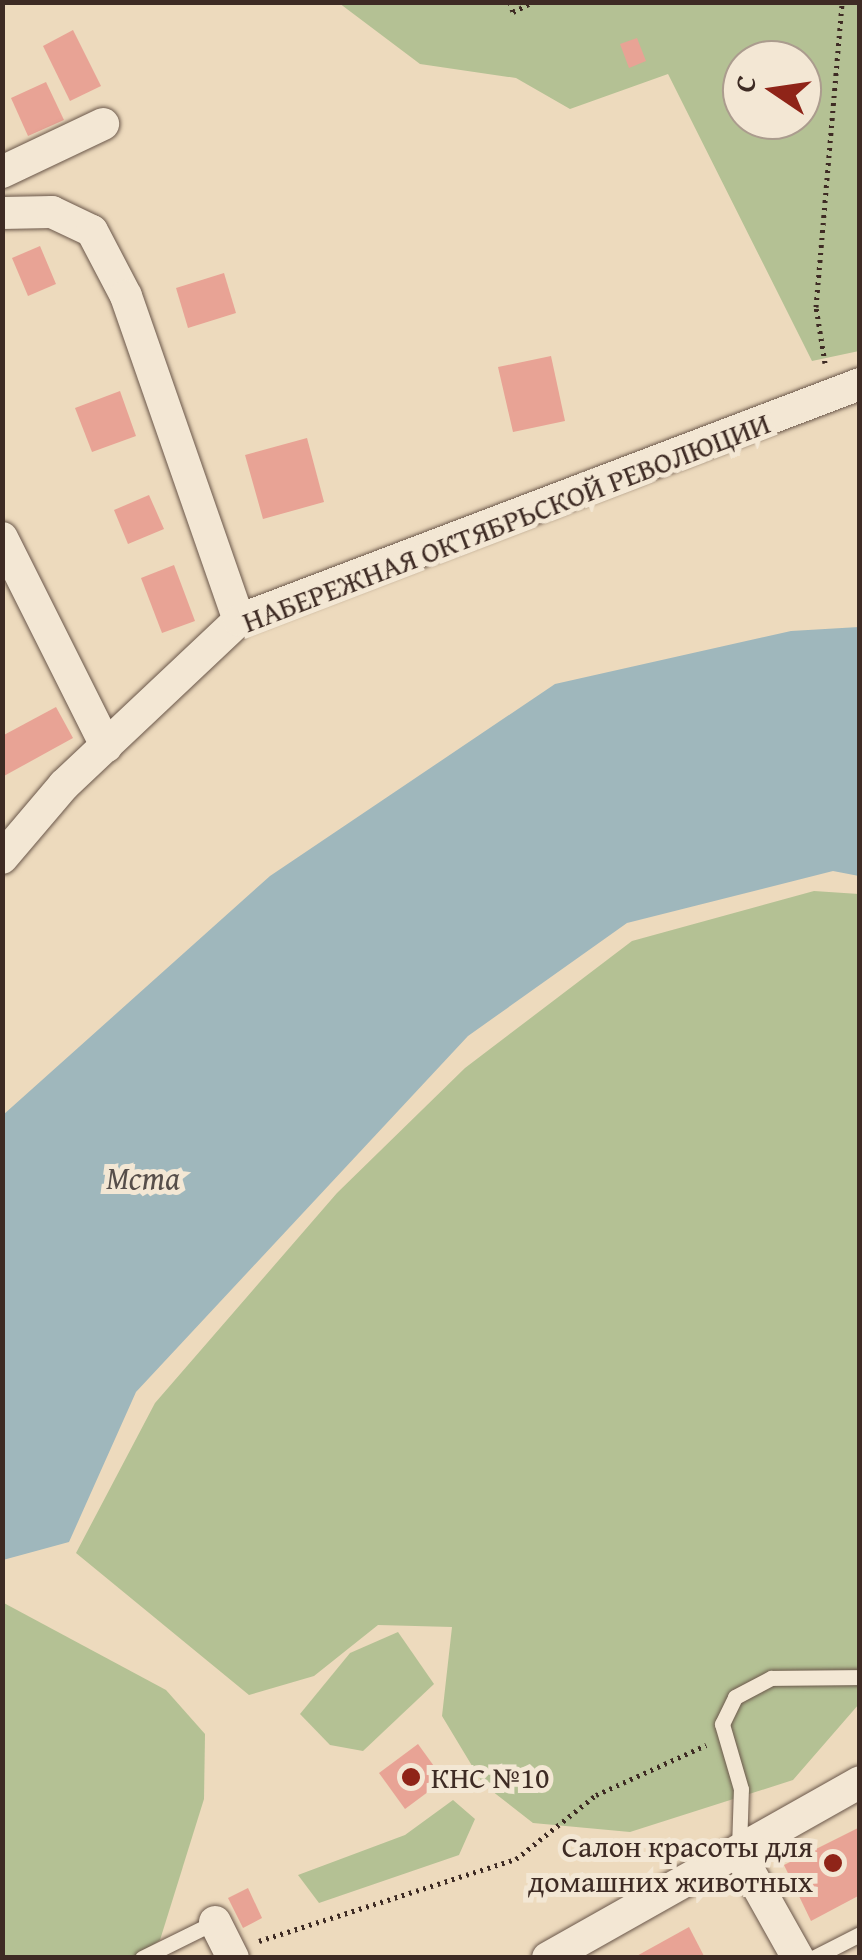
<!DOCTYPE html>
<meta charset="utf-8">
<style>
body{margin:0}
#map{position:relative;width:862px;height:1960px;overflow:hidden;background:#eddabd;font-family:"Gentium Book Plus",serif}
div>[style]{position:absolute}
.green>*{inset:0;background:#b4c194}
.water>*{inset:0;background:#9fb7bc}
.building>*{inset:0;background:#e8a395}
.path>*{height:5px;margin-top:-2.5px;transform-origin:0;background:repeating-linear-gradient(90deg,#3e2b24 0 2.5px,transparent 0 7.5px)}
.roads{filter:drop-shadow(0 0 2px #6a574a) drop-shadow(0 0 2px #6a574a)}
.service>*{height:15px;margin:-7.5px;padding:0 7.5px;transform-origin:7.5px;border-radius:7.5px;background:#f3e7d4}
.minor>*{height:32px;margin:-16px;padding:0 16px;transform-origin:16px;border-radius:16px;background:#f3e7d4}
.dots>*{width:28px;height:28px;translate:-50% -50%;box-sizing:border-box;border:5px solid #f3e7d4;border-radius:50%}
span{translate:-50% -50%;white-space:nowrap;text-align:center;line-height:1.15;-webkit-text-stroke:10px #f3e7d4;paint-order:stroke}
.street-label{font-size:30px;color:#3e2b24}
.poi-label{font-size:30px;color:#3e2b24}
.left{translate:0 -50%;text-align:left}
.right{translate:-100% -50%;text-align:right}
.water-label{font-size:32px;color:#564e4a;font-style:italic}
.frame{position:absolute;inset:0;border:5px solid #3e2b24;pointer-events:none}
.north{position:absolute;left:722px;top:40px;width:100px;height:100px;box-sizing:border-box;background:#f3e7d4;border:2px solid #ab9c8e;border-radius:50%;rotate:283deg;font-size:28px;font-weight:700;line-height:40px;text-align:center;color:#3e2b24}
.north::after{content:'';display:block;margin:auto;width:35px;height:45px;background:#8f2418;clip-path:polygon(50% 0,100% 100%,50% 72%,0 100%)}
</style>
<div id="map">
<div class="green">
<div style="clip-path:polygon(evenodd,339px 3px,859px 3px,859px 351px,812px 361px,668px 74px,570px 109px,516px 78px,420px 64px,339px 3px,742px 60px,802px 60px,802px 120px,742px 120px,742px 60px)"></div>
<div style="clip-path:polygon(814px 891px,859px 894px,859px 1704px,793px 1780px,630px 1832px,533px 1823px,483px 1784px,442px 1716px,452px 1627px,378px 1625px,314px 1676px,249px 1695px,76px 1553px,155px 1403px,337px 1193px,465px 1068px,632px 941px)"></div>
<div style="clip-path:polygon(2px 1602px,166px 1690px,205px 1734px,204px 1799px,160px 1940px,135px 1957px,3px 1957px)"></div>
<div style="clip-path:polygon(398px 1632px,434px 1684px,363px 1751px,330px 1745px,300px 1714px,350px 1653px)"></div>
<div style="clip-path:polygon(453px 1800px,475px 1819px,459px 1855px,319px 1903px,298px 1875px,405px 1835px)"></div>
</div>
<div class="water">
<div style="clip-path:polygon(859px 627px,859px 876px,833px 871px,627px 923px,468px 1036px,136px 1392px,69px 1542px,3px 1560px,3px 1115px,270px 876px,555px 684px,791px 631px)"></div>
</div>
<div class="building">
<div style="clip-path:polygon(73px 30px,101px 86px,70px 101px,43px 46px)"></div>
<div style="clip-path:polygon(637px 38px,646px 61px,629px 68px,620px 44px)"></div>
<div style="clip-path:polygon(46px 82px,64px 120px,28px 136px,11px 98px)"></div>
<div style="clip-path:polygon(40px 246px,56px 284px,28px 296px,12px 258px)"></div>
<div style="clip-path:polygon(224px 273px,236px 313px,188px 328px,176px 288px)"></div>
<div style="clip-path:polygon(551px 356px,565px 421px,513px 432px,498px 367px)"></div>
<div style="clip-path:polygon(120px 391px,136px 436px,92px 452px,75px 408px)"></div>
<div style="clip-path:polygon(307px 438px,324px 502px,263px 519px,245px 455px)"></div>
<div style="clip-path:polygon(149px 495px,164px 529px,128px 544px,114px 510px)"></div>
<div style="clip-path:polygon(174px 565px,195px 621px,162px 633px,141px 578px)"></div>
<div style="clip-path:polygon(56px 707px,73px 738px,4px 776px,2px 736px)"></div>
<div style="clip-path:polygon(418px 1744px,444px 1780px,405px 1809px,379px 1773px)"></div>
<div style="clip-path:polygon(860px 1827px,860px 1895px,811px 1921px,784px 1865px)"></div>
<div style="clip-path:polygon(248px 1888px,262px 1918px,243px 1928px,228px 1898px)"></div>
<div style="clip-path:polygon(689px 1927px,705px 1958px,633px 1958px)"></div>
</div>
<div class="path">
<div style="left:510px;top:2px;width:10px;rotate:73deg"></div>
<div style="left:513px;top:12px;width:22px;rotate:-27deg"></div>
<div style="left:825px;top:363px;width:57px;rotate:-99.1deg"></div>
<div style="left:816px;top:307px;width:306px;rotate:-85.1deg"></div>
<div style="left:259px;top:1941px;width:270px;rotate:-17.7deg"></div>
<div style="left:516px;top:1859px;width:102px;rotate:-38.7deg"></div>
<div style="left:596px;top:1795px;width:121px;rotate:-24.4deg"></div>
</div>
<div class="roads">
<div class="service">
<div style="left:739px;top:1848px;width:59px;rotate:-88.1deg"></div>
<div style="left:741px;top:1789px;width:68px;rotate:-106.3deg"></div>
<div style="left:722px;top:1724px;width:30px;rotate:-64deg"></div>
<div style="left:735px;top:1697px;width:41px;rotate:-27.8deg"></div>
<div style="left:771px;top:1678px;width:89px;rotate:-0.6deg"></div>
<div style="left:142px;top:1958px;width:81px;rotate:-26.3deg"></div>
<div style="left:813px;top:1958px;width:53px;rotate:-27.1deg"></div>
</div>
<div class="minor">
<div style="left:2px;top:172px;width:112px;rotate:-25.4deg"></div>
<div style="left:2px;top:213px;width:50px;rotate:-1.1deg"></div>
<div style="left:52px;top:212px;width:44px;rotate:25.4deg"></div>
<div style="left:92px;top:231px;width:73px;rotate:62.4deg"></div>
<div style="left:126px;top:296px;width:343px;rotate:70.8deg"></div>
<div style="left:2px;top:538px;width:233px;rotate:63.4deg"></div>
<div style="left:2px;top:858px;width:96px;rotate:-49.7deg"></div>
<div style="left:64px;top:785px;width:241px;rotate:-43.3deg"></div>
<div style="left:239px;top:620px;width:664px;rotate:-20.81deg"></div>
<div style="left:739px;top:1853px;width:120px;rotate:60.7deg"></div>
<div style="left:215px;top:1922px;width:40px;rotate:63.4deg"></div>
<div style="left:548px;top:1958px;width:358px;rotate:-29.4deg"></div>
</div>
</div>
<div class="dots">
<div style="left:411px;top:1777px;background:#8f2418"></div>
<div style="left:833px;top:1863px;background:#8f2418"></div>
</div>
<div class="street-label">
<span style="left:506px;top:522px;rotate:-21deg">НАБЕРЕЖНАЯ ОКТЯБРЬСКОЙ РЕВОЛЮЦИИ</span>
</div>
<div class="poi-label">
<span class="left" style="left:431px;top:1777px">КНС №10</span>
<span class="right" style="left:813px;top:1863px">Салон красоты для<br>домашних животных</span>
</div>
<div class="water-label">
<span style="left:143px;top:1178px">Мста</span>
</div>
<div class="frame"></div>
<div class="north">С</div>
</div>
